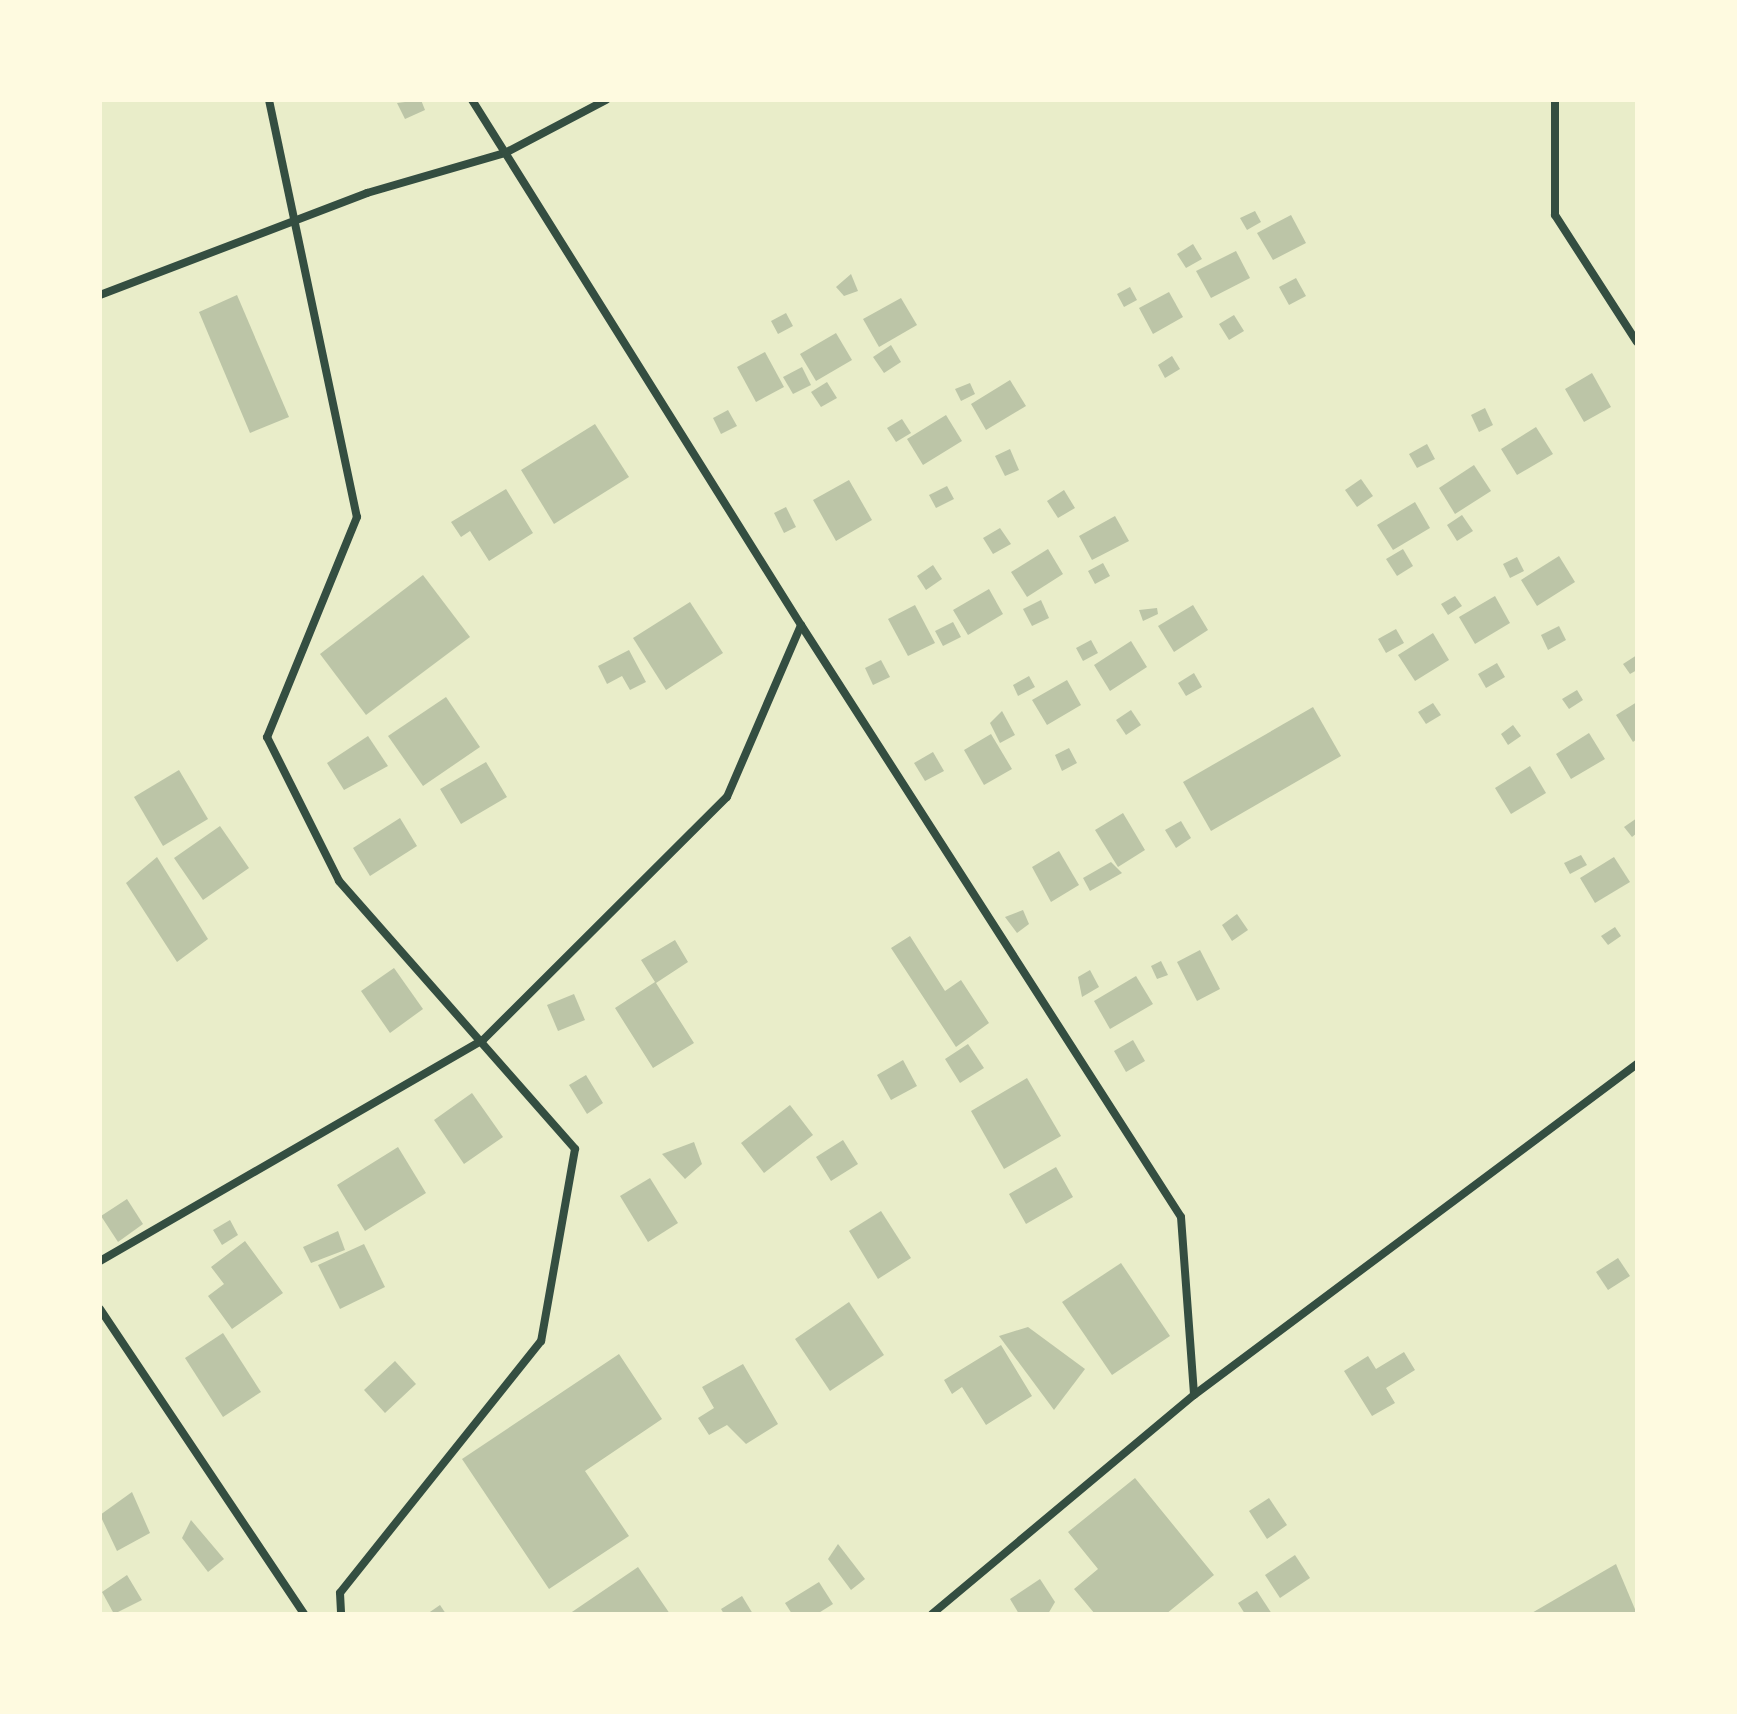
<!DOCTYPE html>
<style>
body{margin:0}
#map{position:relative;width:1737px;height:1714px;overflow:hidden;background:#e9edc9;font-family:Signika,sans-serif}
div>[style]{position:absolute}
.building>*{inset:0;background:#bcc5a7}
.minor>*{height:8px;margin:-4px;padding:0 4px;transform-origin:4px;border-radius:4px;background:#344e41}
span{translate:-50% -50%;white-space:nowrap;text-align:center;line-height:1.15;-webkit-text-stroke:6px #fefae0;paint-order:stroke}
.frame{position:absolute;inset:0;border:102px solid #fefae0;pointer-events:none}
</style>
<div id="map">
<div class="building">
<div style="clip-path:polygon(421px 100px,425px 110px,405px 119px,397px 103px)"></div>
<div style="clip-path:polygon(1255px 211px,1261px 222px,1247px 230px,1240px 218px)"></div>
<div style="clip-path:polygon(1291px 215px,1306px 243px,1273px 260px,1257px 233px)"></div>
<div style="clip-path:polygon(1193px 244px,1202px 259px,1186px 268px,1177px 254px)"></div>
<div style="clip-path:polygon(1236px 251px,1250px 278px,1211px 298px,1196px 271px)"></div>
<div style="clip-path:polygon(851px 274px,858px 291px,844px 296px,836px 287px)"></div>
<div style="clip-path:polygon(1296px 278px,1306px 296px,1289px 305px,1279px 287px)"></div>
<div style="clip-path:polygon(1130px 287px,1137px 300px,1124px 307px,1117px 294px)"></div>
<div style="clip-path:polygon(1169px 292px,1183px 317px,1153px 334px,1139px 308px)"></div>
<div style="clip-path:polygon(237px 295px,289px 417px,250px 433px,199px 312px)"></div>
<div style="clip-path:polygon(901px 298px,917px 325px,879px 347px,863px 319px)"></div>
<div style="clip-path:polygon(786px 313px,793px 326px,778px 334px,771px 321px)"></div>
<div style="clip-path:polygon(1234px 315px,1244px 331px,1229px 340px,1219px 324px)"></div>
<div style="clip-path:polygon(836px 333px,852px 360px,816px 381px,800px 354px)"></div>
<div style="clip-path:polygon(891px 345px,901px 362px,884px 373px,873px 357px)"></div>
<div style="clip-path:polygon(765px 352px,784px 387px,756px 402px,737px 367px)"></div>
<div style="clip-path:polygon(1172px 356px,1180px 369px,1165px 378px,1158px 365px)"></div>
<div style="clip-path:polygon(802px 367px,811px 385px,793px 394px,783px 377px)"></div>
<div style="clip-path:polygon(1592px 373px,1611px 407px,1584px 422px,1565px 389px)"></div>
<div style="clip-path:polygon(1010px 380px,1026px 406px,986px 430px,971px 404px)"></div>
<div style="clip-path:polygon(827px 382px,837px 398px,821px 407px,811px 392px)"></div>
<div style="clip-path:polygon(970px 383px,975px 394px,961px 401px,955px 389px)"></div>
<div style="clip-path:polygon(1485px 408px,1493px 425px,1479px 432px,1471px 415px)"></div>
<div style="clip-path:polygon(728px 410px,737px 426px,721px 434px,713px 418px)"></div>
<div style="clip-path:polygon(946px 415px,962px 441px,923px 465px,907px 439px)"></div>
<div style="clip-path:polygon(902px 419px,911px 433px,896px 442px,887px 428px)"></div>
<div style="clip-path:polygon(595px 424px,629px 477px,554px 524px,521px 470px)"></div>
<div style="clip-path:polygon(1536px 427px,1553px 454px,1517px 475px,1501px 449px)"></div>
<div style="clip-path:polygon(1427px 444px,1435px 459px,1417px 468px,1409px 454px)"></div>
<div style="clip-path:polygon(1010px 449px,1019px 470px,1005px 476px,995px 456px)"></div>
<div style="clip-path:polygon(1474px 465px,1491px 491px,1455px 514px,1439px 488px)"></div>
<div style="clip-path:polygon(1361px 479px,1373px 496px,1357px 507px,1345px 490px)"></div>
<div style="clip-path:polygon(849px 480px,872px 520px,836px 541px,813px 500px)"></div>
<div style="clip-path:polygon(947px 486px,954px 499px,936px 508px,929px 495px)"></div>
<div style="clip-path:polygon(506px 489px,533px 533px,489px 561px,470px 531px,461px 537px,451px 522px)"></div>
<div style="clip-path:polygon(1064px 490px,1075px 508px,1058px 518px,1047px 501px)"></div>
<div style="clip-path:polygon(1415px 502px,1430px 528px,1393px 550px,1377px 525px)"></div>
<div style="clip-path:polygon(786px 507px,796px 527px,784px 533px,774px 513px)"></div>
<div style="clip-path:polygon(1462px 515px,1473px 531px,1457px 541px,1447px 525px)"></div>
<div style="clip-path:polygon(1115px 516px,1129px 541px,1092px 560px,1079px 536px)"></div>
<div style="clip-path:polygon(1000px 528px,1011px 544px,993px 554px,983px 538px)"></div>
<div style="clip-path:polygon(1048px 549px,1063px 574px,1027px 597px,1011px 572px)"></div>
<div style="clip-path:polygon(1403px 549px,1413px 566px,1397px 576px,1386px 559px)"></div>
<div style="clip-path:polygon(1559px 556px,1575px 582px,1537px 606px,1521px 580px)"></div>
<div style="clip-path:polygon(1517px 557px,1524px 571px,1510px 578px,1503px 564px)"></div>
<div style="clip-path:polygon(1103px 563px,1110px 576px,1095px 584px,1088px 571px)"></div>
<div style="clip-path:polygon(933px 565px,942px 579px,926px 590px,917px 576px)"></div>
<div style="clip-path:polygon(423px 575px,470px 637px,366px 715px,320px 654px)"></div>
<div style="clip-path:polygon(989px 589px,1003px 614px,968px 635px,953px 610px)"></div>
<div style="clip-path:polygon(1455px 596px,1462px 606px,1448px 615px,1441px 604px)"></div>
<div style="clip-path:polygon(1495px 596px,1510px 623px,1475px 644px,1459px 617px)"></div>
<div style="clip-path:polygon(1041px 600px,1049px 618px,1032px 626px,1023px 609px)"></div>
<div style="clip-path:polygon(690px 602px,723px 653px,666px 690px,633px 638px)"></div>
<div style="clip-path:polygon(915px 605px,935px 643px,908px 656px,888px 619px)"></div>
<div style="clip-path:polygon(1193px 605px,1208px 630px,1174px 652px,1158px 626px)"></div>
<div style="clip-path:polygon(1157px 608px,1158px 614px,1143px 621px,1139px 610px)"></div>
<div style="clip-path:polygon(953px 622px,961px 637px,943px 646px,935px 631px)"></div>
<div style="clip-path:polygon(1559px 626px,1566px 640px,1548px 650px,1541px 635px)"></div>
<div style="clip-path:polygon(1396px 629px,1404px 643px,1386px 653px,1378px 639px)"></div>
<div style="clip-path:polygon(1433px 633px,1449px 660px,1415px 681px,1398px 655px)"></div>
<div style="clip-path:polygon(1091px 640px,1098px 653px,1083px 661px,1076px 648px)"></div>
<div style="clip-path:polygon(1131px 641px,1147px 667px,1110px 691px,1094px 665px)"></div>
<div style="clip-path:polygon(629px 650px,646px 682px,630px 690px,622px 676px,607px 684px,598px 666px)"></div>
<div style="clip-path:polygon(1637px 655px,1637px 670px,1630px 674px,1623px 664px)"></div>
<div style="clip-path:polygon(881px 660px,890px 677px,873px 685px,865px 668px)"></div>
<div style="clip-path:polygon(1497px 663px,1505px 677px,1486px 688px,1478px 674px)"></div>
<div style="clip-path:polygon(1194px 673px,1202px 687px,1186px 696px,1178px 683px)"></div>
<div style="clip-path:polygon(1029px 676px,1035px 687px,1018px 696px,1013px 685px)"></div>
<div style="clip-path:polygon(1067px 680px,1081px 705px,1047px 725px,1032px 700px)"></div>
<div style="clip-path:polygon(1577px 690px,1583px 700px,1569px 709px,1562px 699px)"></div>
<div style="clip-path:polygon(446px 697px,480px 747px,423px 786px,388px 736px)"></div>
<div style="clip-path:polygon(1637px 702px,1637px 739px,1633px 742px,1616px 715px)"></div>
<div style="clip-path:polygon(1433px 703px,1441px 715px,1426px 724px,1418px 712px)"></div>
<div style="clip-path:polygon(1313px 707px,1341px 756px,1211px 831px,1183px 782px)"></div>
<div style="clip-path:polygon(1131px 710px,1141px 725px,1126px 735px,1116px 720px)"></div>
<div style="clip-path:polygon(1002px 711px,1015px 735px,1000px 743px,990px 723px)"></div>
<div style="clip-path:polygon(1513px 725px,1521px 736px,1508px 745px,1501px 734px)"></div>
<div style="clip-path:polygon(1589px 733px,1605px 759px,1571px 779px,1556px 754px)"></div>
<div style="clip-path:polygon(991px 734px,1012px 769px,984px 785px,964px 750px)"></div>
<div style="clip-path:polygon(368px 736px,388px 766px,344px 790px,327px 763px)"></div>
<div style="clip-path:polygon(1069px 748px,1077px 763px,1062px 771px,1055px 755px)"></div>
<div style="clip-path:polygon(933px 752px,944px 771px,925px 781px,914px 763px)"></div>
<div style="clip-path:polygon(486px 762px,507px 797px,461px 824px,440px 789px)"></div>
<div style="clip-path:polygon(1530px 766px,1546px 793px,1511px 814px,1495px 788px)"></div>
<div style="clip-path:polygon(179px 770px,208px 819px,163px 846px,134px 797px)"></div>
<div style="clip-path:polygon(1123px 813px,1145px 850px,1118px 867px,1095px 830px)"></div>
<div style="clip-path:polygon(400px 818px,417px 846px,370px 876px,353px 848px)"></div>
<div style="clip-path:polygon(1637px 818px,1637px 833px,1632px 837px,1624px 827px)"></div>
<div style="clip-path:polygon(1181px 821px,1191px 838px,1176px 848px,1165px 830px)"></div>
<div style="clip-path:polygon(220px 826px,249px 868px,203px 900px,174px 858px)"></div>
<div style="clip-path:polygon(1059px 851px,1079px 885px,1051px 902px,1032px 867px)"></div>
<div style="clip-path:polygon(1581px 855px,1587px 865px,1570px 874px,1564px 863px)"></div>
<div style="clip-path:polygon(157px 857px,208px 939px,177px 962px,126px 883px)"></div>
<div style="clip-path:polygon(1614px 857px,1630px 882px,1595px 903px,1580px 878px)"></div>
<div style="clip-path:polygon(1111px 862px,1122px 873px,1090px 891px,1083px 878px)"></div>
<div style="clip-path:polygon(1023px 910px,1029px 924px,1017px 933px,1005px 917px)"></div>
<div style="clip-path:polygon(1237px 914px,1248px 930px,1232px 941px,1222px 925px)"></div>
<div style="clip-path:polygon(1615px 927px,1621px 936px,1608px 945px,1601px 936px)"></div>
<div style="clip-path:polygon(910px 936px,945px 991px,961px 980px,989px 1023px,956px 1047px,891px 948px)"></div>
<div style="clip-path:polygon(675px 940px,688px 962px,656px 983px,694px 1043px,653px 1068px,615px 1008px,655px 982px,641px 960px)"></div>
<div style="clip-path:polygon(1200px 950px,1220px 989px,1197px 1001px,1177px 962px)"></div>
<div style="clip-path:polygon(1161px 961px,1168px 975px,1157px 979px,1151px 966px)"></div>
<div style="clip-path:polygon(394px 968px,423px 1009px,390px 1033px,361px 991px)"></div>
<div style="clip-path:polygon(1090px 970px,1099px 987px,1082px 997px,1078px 977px)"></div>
<div style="clip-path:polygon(1136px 976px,1153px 1004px,1110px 1029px,1094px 1001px)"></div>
<div style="clip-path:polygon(574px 994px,585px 1020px,558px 1031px,547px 1005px)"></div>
<div style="clip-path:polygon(1133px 1040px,1145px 1061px,1126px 1072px,1114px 1051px)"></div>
<div style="clip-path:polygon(968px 1044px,984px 1068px,960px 1083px,945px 1059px)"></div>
<div style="clip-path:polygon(903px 1060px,917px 1086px,891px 1100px,877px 1075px)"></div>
<div style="clip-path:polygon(586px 1075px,603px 1103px,587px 1114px,569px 1085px)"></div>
<div style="clip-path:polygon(1027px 1078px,1061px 1136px,1004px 1169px,971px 1111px)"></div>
<div style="clip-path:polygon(472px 1093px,503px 1137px,464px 1164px,434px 1120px)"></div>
<div style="clip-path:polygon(790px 1105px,813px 1135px,764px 1173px,741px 1143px)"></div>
<div style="clip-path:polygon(843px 1140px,858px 1164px,831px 1181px,816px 1157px)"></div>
<div style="clip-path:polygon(694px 1142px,702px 1164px,685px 1179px,662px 1154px)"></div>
<div style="clip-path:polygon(398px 1147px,426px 1193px,365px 1231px,337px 1185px)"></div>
<div style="clip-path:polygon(1056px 1167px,1073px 1197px,1026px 1224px,1009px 1194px)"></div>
<div style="clip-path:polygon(650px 1178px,678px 1223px,648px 1242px,620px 1196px)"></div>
<div style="clip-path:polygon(127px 1199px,143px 1224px,118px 1242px,101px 1216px)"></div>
<div style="clip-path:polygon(881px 1211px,911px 1258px,878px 1279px,849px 1231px)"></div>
<div style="clip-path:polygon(230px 1220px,238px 1235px,222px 1245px,213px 1230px)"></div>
<div style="clip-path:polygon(338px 1231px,345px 1250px,311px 1263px,303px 1247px)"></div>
<div style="clip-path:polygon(245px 1241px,283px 1293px,232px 1329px,208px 1296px,224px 1284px,211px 1267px)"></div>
<div style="clip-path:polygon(364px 1244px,385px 1287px,340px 1309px,318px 1265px)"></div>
<div style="clip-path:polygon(1618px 1258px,1630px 1276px,1608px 1290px,1596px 1272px)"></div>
<div style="clip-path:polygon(1121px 1263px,1170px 1336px,1112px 1375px,1062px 1302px)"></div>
<div style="clip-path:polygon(849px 1302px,884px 1355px,830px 1391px,795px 1339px)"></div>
<div style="clip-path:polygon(1028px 1327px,1085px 1369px,1054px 1410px,999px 1336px)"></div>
<div style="clip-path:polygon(223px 1333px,261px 1392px,223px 1417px,185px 1358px)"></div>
<div style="clip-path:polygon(1001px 1345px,1032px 1396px,986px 1425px,962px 1387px,952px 1394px,944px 1380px)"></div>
<div style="clip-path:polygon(1404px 1352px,1415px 1370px,1386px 1388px,1395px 1403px,1372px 1416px,1344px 1371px,1368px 1356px,1376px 1369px)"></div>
<div style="clip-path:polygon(619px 1354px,662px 1419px,585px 1471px,629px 1536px,549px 1589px,462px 1459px)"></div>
<div style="clip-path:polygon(395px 1361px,416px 1384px,385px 1413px,364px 1390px)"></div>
<div style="clip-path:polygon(743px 1364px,778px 1424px,746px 1444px,727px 1425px,709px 1435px,698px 1418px,714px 1408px,702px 1387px)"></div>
<div style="clip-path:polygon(1135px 1478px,1214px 1575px,1166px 1614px,1095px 1614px,1074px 1589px,1098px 1569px,1068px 1532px)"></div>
<div style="clip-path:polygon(132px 1492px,150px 1533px,117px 1551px,100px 1515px)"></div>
<div style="clip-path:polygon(1269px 1498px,1287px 1525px,1267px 1539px,1249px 1511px)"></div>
<div style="clip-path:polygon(191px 1520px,224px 1559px,208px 1572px,182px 1538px)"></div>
<div style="clip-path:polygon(838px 1544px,865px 1579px,851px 1590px,828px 1559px)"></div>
<div style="clip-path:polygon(1295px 1555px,1310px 1578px,1280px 1598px,1265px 1575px)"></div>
<div style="clip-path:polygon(1616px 1564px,1637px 1614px,1530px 1614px)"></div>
<div style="clip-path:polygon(638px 1567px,670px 1614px,569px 1614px)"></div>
<div style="clip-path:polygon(127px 1575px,142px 1600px,114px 1614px,102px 1592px)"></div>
<div style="clip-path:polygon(1040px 1579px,1055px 1602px,1048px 1614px,1019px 1614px,1010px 1599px)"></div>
<div style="clip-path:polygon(819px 1582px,833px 1604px,817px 1614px,792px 1614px,785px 1603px)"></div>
<div style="clip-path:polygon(1257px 1591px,1272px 1614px,1245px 1614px,1238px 1603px)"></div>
<div style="clip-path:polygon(742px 1596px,753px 1614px,724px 1614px,721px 1609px)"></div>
<div style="clip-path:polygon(440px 1605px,446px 1614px,427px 1614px)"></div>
</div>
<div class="minor">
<div style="left:269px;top:100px;width:426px;rotate:78.1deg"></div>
<div style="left:357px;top:517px;width:238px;rotate:112.2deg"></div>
<div style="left:267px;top:737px;width:161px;rotate:63.4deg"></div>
<div style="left:339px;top:881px;width:357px;rotate:48.6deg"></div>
<div style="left:575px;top:1149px;width:195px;rotate:100deg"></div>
<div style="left:541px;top:1341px;width:322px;rotate:128.6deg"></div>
<div style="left:340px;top:1593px;width:21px;rotate:87deg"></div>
<div style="left:1555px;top:100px;width:115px;rotate:90deg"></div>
<div style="left:1555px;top:215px;width:151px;rotate:57.2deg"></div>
<div style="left:100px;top:295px;width:286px;rotate:-20.9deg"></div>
<div style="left:367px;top:193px;width:144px;rotate:-16.2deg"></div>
<div style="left:505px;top:153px;width:114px;rotate:-27.7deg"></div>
<div style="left:801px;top:625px;width:703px;rotate:57.3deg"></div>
<div style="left:1181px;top:1217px;width:178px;rotate:85.8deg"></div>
<div style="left:100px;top:1261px;width:442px;rotate:-30deg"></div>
<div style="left:483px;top:1040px;width:344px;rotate:-44.9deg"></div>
<div style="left:727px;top:797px;width:187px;rotate:-66.7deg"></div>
<div style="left:801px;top:625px;width:620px;rotate:-122.07deg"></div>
<div style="left:100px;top:1309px;width:367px;rotate:56.2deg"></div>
<div style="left:932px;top:1614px;width:341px;rotate:-39.9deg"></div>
<div style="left:1194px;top:1395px;width:553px;rotate:-36.77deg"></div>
</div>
<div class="frame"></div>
</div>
